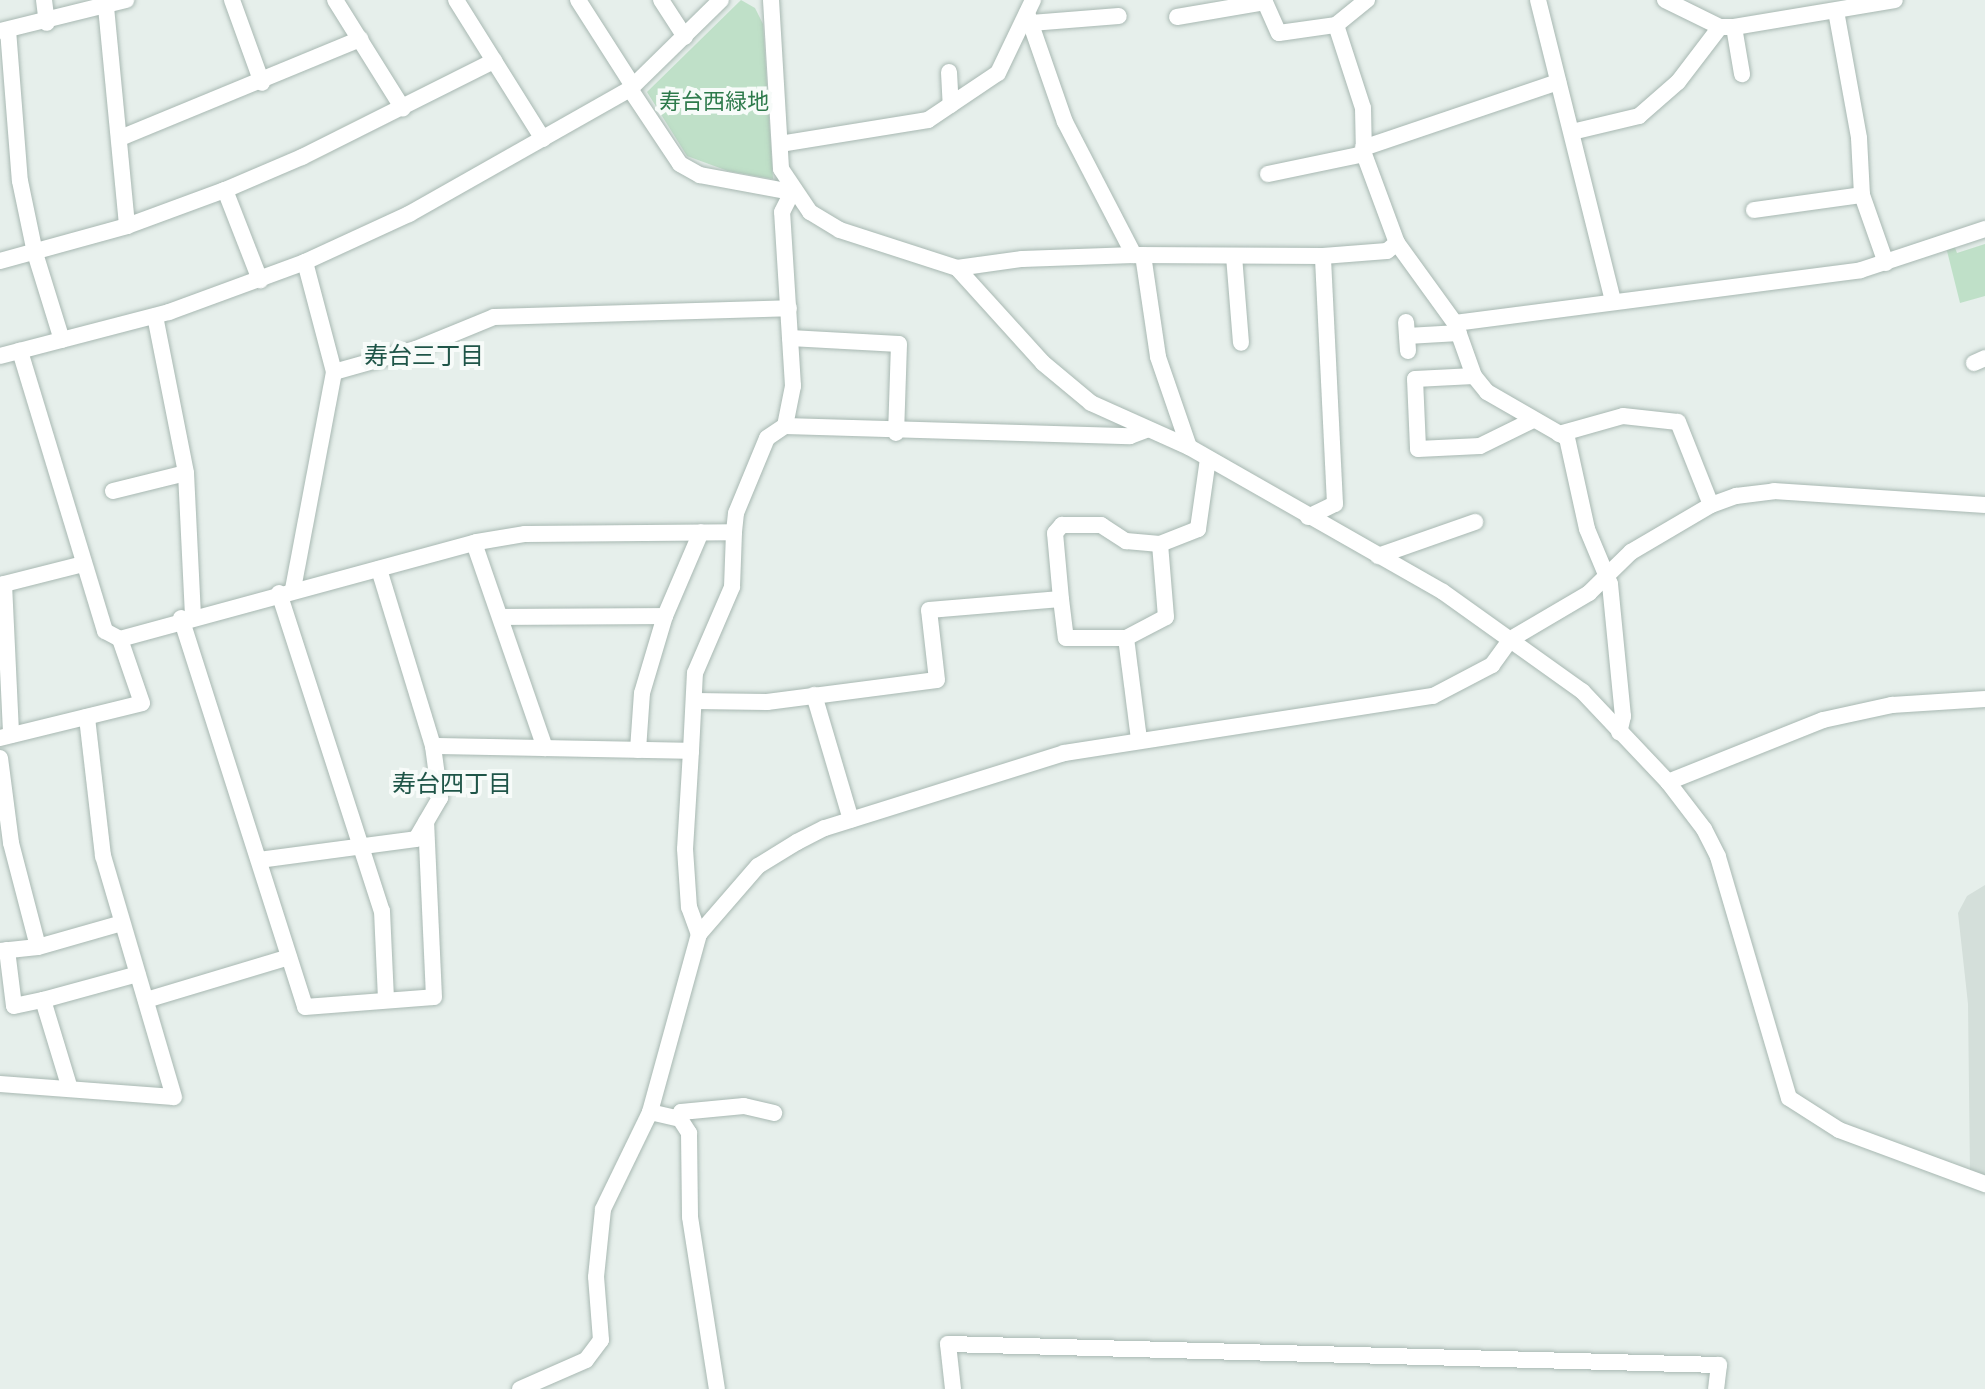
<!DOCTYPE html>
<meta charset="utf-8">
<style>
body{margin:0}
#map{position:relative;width:1985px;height:1389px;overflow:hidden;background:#e6efeb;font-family:Roboto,"Noto Sans JP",sans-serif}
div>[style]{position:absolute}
.built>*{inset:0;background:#d4dfda}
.green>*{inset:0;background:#bfe0c8}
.roads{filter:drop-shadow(0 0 2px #a8b8b2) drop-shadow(0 0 2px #a8b8b2)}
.minor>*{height:16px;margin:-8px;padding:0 8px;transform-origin:8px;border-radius:8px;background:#fff}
span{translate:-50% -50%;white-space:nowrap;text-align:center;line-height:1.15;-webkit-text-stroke:8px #f7fbf9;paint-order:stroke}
.park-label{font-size:22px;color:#2d7a4b}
.neighbourhood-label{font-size:24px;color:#1f5548}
</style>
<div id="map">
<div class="built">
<div style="clip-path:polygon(1985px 885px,1985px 1178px,1970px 1175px,1968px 1004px,1958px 913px,1967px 896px)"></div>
</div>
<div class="green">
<div style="clip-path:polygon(741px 0,755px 8px,763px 24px,773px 179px,728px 171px,687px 156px,647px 92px)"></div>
<div style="clip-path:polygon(1985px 244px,1985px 296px,1960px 303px,1946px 247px,1954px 245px,1957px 253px)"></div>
</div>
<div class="roads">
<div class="minor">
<div style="left:44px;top:0;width:23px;rotate:83deg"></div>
<div style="left:232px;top:0;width:88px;rotate:70.1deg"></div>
<div style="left:335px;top:0;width:128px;rotate:58deg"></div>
<div style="left:456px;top:0;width:164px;rotate:58deg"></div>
<div style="left:578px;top:0;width:102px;rotate:57.4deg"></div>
<div style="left:661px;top:0;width:44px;rotate:57deg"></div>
<div style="left:771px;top:0;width:169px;rotate:86.6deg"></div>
<div style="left:781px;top:169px;width:52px;rotate:56deg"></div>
<div style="left:810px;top:212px;width:35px;rotate:31deg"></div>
<div style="left:840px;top:230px;width:123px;rotate:18deg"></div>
<div style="left:957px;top:268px;width:128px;rotate:47.8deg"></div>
<div style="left:1043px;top:363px;width:62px;rotate:39.8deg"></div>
<div style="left:1091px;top:403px;width:107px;rotate:24.2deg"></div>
<div style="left:1189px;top:447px;width:292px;rotate:29.7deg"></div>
<div style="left:1443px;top:592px;width:171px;rotate:35.5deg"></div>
<div style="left:1582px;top:691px;width:125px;rotate:46.6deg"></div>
<div style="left:1668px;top:782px;width:59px;rotate:52.5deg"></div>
<div style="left:1704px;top:829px;width:31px;rotate:63deg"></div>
<div style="left:1718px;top:857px;width:251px;rotate:73.6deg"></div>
<div style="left:1789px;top:1098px;width:59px;rotate:32.6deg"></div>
<div style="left:1839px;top:1130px;width:156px;rotate:20.3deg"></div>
<div style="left:1264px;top:0;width:36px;rotate:66deg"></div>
<div style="left:1279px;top:33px;width:58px;rotate:-8deg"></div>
<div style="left:1336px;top:25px;width:40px;rotate:-39deg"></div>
<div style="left:1538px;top:0;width:310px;rotate:76deg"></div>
<div style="left:1665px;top:0;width:61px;rotate:26.1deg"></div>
<div style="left:1720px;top:27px;width:14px"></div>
<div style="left:1734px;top:27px;width:163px;rotate:-9.5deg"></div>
<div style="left:106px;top:7px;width:220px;rotate:84.5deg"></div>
<div style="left:1836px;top:11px;width:129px;rotate:79.7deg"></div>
<div style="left:1859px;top:138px;width:57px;rotate:87deg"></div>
<div style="left:1862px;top:195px;width:72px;rotate:70.6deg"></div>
<div style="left:1027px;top:13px;width:115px;rotate:70.8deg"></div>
<div style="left:1065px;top:122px;width:150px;rotate:62.6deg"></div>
<div style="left:1177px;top:17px;width:89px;rotate:-9.7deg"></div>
<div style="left:1031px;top:23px;width:88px;rotate:-4.5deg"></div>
<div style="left:1336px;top:25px;width:87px;rotate:72deg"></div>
<div style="left:1363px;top:108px;width:46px;rotate:88.8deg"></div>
<div style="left:1364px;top:154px;width:95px;rotate:69.7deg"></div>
<div style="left:1397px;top:243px;width:99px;rotate:54.1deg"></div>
<div style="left:1455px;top:323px;width:56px;rotate:70.3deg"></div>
<div style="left:1474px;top:376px;width:21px;rotate:51deg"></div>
<div style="left:1487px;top:392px;width:92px;rotate:29.9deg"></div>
<div style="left:1567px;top:438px;width:93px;rotate:77.6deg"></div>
<div style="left:1587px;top:529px;width:60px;rotate:67.3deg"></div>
<div style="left:1610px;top:584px;width:133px;rotate:84.4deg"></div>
<div style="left:1623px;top:716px;width:17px;rotate:103deg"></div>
<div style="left:1734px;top:27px;width:48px;rotate:80.3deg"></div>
<div style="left:8px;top:30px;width:151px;rotate:85.5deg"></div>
<div style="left:20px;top:181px;width:74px;rotate:78.2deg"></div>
<div style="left:35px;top:253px;width:91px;rotate:72.8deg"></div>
<div style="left:0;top:31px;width:130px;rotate:-13.8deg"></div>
<div style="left:949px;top:72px;width:33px;rotate:87deg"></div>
<div style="left:630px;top:89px;width:90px;rotate:56.3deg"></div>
<div style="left:680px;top:164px;width:23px;rotate:29deg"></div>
<div style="left:700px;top:175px;width:94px;rotate:10.5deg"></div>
<div style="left:1572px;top:132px;width:69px;rotate:-13.4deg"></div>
<div style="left:1639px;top:116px;width:52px;rotate:-41.1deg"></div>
<div style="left:1678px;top:82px;width:69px;rotate:-52.6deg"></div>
<div style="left:120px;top:138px;width:260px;rotate:-22.4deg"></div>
<div style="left:780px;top:144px;width:150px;rotate:-9.2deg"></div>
<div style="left:928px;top:120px;width:84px;rotate:-33.9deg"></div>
<div style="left:998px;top:73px;width:81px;rotate:-64.4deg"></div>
<div style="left:1363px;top:148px;width:206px;rotate:-18.7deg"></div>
<div style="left:1268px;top:174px;width:98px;rotate:-11.8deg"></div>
<div style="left:225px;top:190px;width:97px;rotate:68.7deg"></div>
<div style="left:1754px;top:210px;width:109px;rotate:-7.9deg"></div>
<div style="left:1143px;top:255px;width:103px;rotate:81.6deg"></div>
<div style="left:1158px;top:357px;width:95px;rotate:71deg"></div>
<div style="left:1234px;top:256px;width:87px;rotate:85.4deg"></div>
<div style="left:0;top:261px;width:132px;rotate:-15.4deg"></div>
<div style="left:127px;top:226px;width:104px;rotate:-20.2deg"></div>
<div style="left:225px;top:190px;width:84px;rotate:-23.2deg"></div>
<div style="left:302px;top:157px;width:215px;rotate:-26.6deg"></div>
<div style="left:305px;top:262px;width:114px;rotate:75.2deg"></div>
<div style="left:334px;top:372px;width:85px;rotate:-15.7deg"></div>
<div style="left:416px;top:349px;width:84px;rotate:-22.3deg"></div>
<div style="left:494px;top:317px;width:295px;rotate:-1.7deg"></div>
<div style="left:957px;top:268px;width:66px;rotate:-7.9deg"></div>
<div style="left:1022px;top:259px;width:112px;rotate:-2deg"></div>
<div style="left:1134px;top:255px;width:189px;rotate:0.3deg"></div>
<div style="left:1323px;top:256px;width:64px;rotate:-4.5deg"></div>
<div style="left:1387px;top:251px;width:13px;rotate:-39deg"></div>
<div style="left:155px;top:316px;width:160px;rotate:78.8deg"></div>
<div style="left:186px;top:473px;width:143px;rotate:87.2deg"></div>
<div style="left:1406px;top:322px;width:29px;rotate:86deg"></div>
<div style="left:1455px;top:323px;width:409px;rotate:-7.4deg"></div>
<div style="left:1861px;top:270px;width:131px;rotate:-18.3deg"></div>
<div style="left:1407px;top:336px;width:52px;rotate:-3.3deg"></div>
<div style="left:790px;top:338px;width:109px;rotate:3.2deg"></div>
<div style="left:899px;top:344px;width:89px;rotate:91.9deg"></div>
<div style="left:0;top:356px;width:175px;rotate:-14.6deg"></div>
<div style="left:169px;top:312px;width:145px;rotate:-20.2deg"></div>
<div style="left:305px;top:262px;width:115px;rotate:-24.8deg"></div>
<div style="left:409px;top:214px;width:254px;rotate:-29.5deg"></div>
<div style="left:630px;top:89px;width:127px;rotate:-44.4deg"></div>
<div style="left:1974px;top:363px;width:12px;rotate:-24deg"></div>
<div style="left:1474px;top:376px;width:59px;rotate:177.1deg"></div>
<div style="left:1415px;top:379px;width:70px;rotate:87.5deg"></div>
<div style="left:1418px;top:449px;width:62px;rotate:-2.8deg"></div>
<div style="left:1480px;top:446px;width:59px;rotate:-26.1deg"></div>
<div style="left:785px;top:426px;width:41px;rotate:-78.7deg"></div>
<div style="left:793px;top:386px;width:174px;rotate:-93.6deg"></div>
<div style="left:782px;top:212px;width:22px;rotate:-63deg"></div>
<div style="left:1559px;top:434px;width:66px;rotate:-15.7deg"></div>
<div style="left:1623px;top:416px;width:55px;rotate:6.2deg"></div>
<div style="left:1678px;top:422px;width:89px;rotate:68.3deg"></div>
<div style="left:113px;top:491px;width:75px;rotate:-13.9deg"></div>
<div style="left:1308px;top:517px;width:30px;rotate:-26deg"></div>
<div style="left:1335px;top:504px;width:248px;rotate:-92.8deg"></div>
<div style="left:474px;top:543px;width:217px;rotate:70.9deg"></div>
<div style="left:1378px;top:556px;width:103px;rotate:-19.3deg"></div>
<div style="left:4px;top:584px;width:151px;rotate:87.3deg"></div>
<div style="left:0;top:585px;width:86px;rotate:-14.2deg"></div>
<div style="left:293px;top:589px;width:221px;rotate:-79.3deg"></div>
<div style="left:279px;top:593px;width:334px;rotate:72.1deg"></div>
<div style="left:382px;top:911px;width:89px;rotate:87.4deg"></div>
<div style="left:1061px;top:599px;width:66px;rotate:-95.2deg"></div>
<div style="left:1055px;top:533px;width:11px;rotate:-49deg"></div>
<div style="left:1062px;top:525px;width:39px"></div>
<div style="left:1101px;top:525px;width:30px;rotate:33deg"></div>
<div style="left:1126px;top:541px;width:34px;rotate:5deg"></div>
<div style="left:501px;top:617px;width:164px;rotate:-0.3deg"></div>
<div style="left:181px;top:618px;width:408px;rotate:72.3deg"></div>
<div style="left:305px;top:1007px;width:129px;rotate:-4.4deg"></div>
<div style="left:434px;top:997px;width:175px;rotate:-92.6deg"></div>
<div style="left:1126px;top:638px;width:103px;rotate:82.7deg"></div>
<div style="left:120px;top:639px;width:370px;rotate:-15.2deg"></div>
<div style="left:477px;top:542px;width:49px;rotate:-9.5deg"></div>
<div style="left:525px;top:534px;width:209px;rotate:-0.5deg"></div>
<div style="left:734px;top:532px;width:19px;rotate:-84deg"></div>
<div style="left:736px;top:513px;width:81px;rotate:-67.5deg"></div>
<div style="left:767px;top:438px;width:22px;rotate:-34deg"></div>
<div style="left:785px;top:426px;width:345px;rotate:1.7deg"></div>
<div style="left:1130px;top:436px;width:17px;rotate:-21deg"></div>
<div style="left:814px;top:695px;width:130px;rotate:73.5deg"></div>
<div style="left:695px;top:701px;width:72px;rotate:0.8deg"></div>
<div style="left:767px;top:702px;width:171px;rotate:-7.4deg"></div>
<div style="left:937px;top:680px;width:70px;rotate:-96.5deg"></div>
<div style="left:929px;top:610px;width:132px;rotate:-4.8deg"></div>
<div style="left:1061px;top:599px;width:39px;rotate:83deg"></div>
<div style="left:1066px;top:638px;width:60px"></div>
<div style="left:1126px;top:638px;width:45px;rotate:-27.7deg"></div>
<div style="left:1166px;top:617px;width:73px;rotate:-94.7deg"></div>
<div style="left:1160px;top:544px;width:41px;rotate:-21.5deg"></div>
<div style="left:1198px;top:529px;width:71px;rotate:-81.9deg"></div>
<div style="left:0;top:738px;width:146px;rotate:-13.8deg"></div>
<div style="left:142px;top:703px;width:68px;rotate:-109deg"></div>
<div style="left:120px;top:639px;width:17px;rotate:-152deg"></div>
<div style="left:105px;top:631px;width:293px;rotate:-106.9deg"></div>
<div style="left:433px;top:746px;width:258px;rotate:1.1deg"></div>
<div style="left:691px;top:751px;width:98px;rotate:93.5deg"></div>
<div style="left:685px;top:849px;width:58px;rotate:86.1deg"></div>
<div style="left:689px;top:907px;width:29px;rotate:70deg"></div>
<div style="left:638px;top:750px;width:57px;rotate:-86deg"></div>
<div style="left:642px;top:693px;width:80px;rotate:-73.4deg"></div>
<div style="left:665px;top:616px;width:91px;rotate:-66.8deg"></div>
<div style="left:691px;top:751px;width:78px;rotate:-87.1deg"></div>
<div style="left:695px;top:673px;width:94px;rotate:-66.7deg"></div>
<div style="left:732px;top:587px;width:55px;rotate:-87.9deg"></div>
<div style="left:0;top:758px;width:86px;rotate:82.6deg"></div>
<div style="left:11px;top:843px;width:107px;rotate:75.4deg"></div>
<div style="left:1668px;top:782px;width:167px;rotate:-21.8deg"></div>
<div style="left:1823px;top:720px;width:71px;rotate:-12.3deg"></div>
<div style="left:1892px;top:705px;width:93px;rotate:-3.7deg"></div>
<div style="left:259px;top:860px;width:158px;rotate:-7.6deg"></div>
<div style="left:416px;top:839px;width:48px;rotate:-59.7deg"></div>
<div style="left:440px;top:798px;width:52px;rotate:-97.7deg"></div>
<div style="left:433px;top:746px;width:185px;rotate:-107deg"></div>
<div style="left:7px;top:950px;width:56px;rotate:82.9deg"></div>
<div style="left:14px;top:1006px;width:30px;rotate:-12deg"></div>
<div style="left:43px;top:1000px;width:93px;rotate:73.1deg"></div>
<div style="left:0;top:951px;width:38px;rotate:-6deg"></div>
<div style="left:38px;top:947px;width:87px;rotate:-15.9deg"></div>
<div style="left:43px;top:1000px;width:98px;rotate:-15.3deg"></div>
<div style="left:146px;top:1000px;width:149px;rotate:-16.7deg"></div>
<div style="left:0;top:1084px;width:174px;rotate:4.3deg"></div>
<div style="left:174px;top:1097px;width:251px;rotate:-106.4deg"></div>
<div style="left:103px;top:856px;width:140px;rotate:-96.6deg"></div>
<div style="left:650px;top:1112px;width:31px;rotate:13deg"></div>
<div style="left:680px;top:1119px;width:17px;rotate:57deg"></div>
<div style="left:689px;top:1133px;width:84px;rotate:89.3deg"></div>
<div style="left:690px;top:1217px;width:174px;rotate:81.1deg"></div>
<div style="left:680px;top:1119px;width:7px;rotate:-82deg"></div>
<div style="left:681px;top:1112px;width:63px;rotate:-5.4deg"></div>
<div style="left:744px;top:1106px;width:31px;rotate:13deg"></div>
<div style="left:520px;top:1389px;width:72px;rotate:-23.7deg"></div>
<div style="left:586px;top:1360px;width:25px;rotate:-53deg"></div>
<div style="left:601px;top:1340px;width:63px;rotate:-94.5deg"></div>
<div style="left:596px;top:1277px;width:68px;rotate:-84.1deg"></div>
<div style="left:603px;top:1209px;width:108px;rotate:-64.1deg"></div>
<div style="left:650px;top:1112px;width:185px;rotate:-74.6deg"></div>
<div style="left:699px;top:934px;width:90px;rotate:-49.1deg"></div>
<div style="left:758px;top:866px;width:46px;rotate:-31.6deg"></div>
<div style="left:797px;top:842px;width:31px;rotate:-27deg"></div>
<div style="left:825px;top:828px;width:250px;rotate:-17.4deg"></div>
<div style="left:1064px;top:753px;width:373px;rotate:-8.8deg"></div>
<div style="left:1433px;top:696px;width:67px;rotate:-27.7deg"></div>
<div style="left:1492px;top:665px;width:32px;rotate:-54deg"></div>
<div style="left:1511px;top:639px;width:91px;rotate:-30.5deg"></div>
<div style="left:1589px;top:593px;width:59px;rotate:-44.3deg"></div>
<div style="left:1631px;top:552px;width:93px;rotate:-30.4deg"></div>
<div style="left:1711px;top:505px;width:27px;rotate:-20deg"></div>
<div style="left:1736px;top:496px;width:38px;rotate:-7deg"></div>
<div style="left:1774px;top:491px;width:211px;rotate:3.8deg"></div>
<div style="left:953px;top:1389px;width:45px;rotate:-96.3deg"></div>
<div style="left:948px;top:1344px;width:771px;rotate:1.56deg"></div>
<div style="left:1719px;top:1365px;width:24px;rotate:97deg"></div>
</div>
</div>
<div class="park-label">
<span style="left:714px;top:102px">寿台西緑地</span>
</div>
<div class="neighbourhood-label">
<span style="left:424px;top:357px">寿台三丁目</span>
<span style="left:452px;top:785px">寿台四丁目</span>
</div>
</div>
